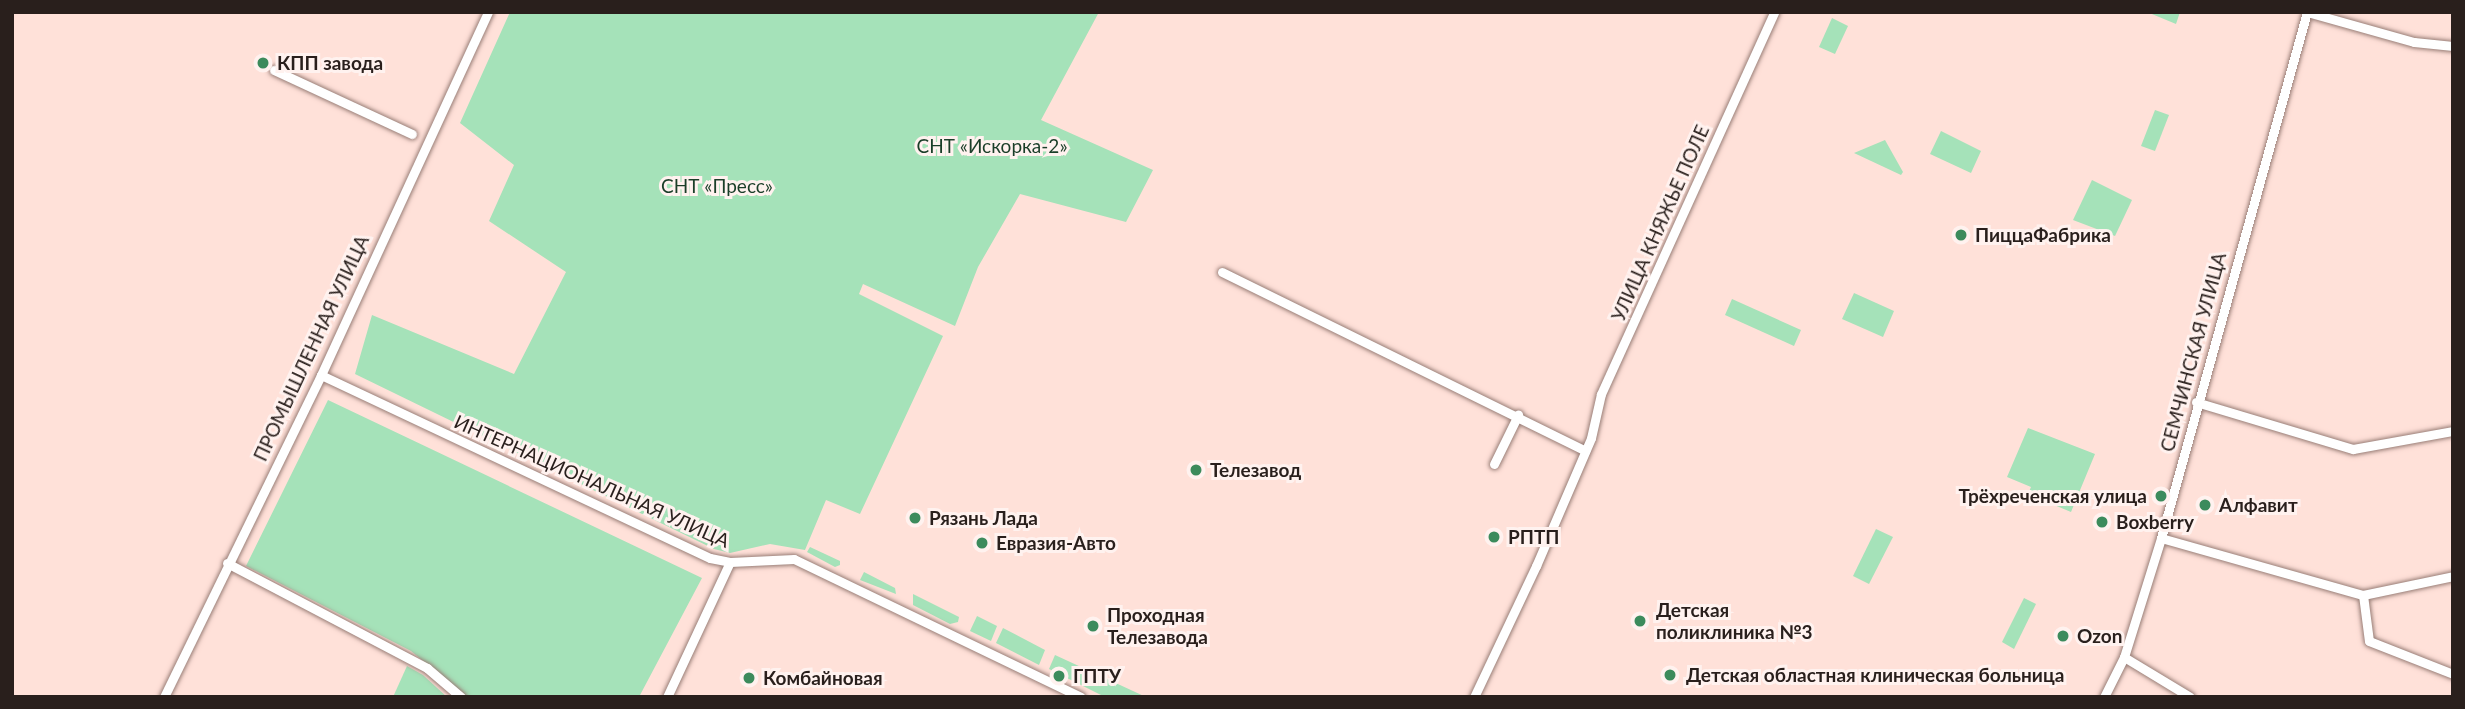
<!DOCTYPE html>
<meta charset="utf-8">
<style>
body{margin:0}
#map{position:relative;width:2465px;height:709px;overflow:hidden;background:#ffe1d9;font-family:Lato,sans-serif}
div>[style]{position:absolute}
.green>*{inset:0;background:#a5e2b9}
.roads{filter:drop-shadow(0 0 2px #997e77) drop-shadow(0 0 2px #997e77)}
.minor>*{height:9px;margin:-4.5px;padding:0 4.5px;transform-origin:4.5px;border-radius:4.5px;background:#fff}
.dots>*{width:19px;height:19px;translate:-50% -50%;box-sizing:border-box;border:4px solid #fff2ef;border-radius:50%}
span{translate:-50% -50%;white-space:nowrap;text-align:center;line-height:1.15;-webkit-text-stroke:6px #fff2ef;paint-order:stroke}
.poi-label{font-size:19px;color:#291f1c;font-weight:700}
.left{translate:0 -50%;text-align:left}
.right{translate:-100% -50%;text-align:right}
.park-label{font-size:19px;color:#1a3e28}
.street-label{font-size:19px;color:#291f1c}
.frame{position:absolute;inset:0;border:14px solid #291f1c;pointer-events:none}
</style>
<div id="map">
<div class="green">
<div style="clip-path:polygon(510px 12px,1099px 12px,1041px 120px,1153px 170px,1126px 222px,1020px 194px,978px 267px,955px 326px,863px 284px,859px 294px,943px 336px,860px 514px,826px 500px,805px 550px,770px 544px,730px 553px,714px 549px,355px 374px,372px 315px,514px 374px,566px 272px,489px 221px,514px 165px,460px 123px)"></div>
<div style="clip-path:polygon(2147px 12px,2180px 12px,2176px 24px)"></div>
<div style="clip-path:polygon(1832px 18px,1848px 26px,1835px 54px,1819px 47px)"></div>
<div style="clip-path:polygon(2155px 110px,2169px 115px,2155px 151px,2141px 146px)"></div>
<div style="clip-path:polygon(1941px 131px,1981px 151px,1971px 173px,1930px 154px)"></div>
<div style="clip-path:polygon(1885px 140px,1903px 172px,1901px 175px,1854px 153px)"></div>
<div style="clip-path:polygon(2092px 180px,2132px 200px,2115px 236px,2073px 220px)"></div>
<div style="clip-path:polygon(1854px 293px,1894px 311px,1883px 337px,1842px 319px)"></div>
<div style="clip-path:polygon(1732px 299px,1801px 330px,1794px 346px,1725px 315px)"></div>
<div style="clip-path:polygon(328px 400px,702px 578px,639px 697px,467px 697px,411px 651px,246px 566px)"></div>
<div style="clip-path:polygon(2028px 428px,2095px 454px,2071px 512px,2028px 494px,2031px 487px,2007px 477px)"></div>
<div style="clip-path:polygon(1876px 529px,1893px 537px,1869px 584px,1853px 576px)"></div>
<div style="clip-path:polygon(810px 547px,840px 561px,840px 565px,835px 567px,807px 552px)"></div>
<div style="clip-path:polygon(864px 572px,895px 588px,896px 594px,860px 580px)"></div>
<div style="clip-path:polygon(913px 594px,959px 617px,958px 622px,950px 624px,913px 605px)"></div>
<div style="clip-path:polygon(2024px 598px,2036px 604px,2014px 649px,2002px 642px)"></div>
<div style="clip-path:polygon(977px 616px,997px 626px,991px 641px,970px 631px)"></div>
<div style="clip-path:polygon(1003px 628px,1045px 650px,1039px 665px,996px 643px)"></div>
<div style="clip-path:polygon(1055px 655px,1146px 697px,1105px 697px,1049px 669px)"></div>
<div style="clip-path:polygon(407px 666px,423px 675px,447px 697px,393px 697px)"></div>
</div>
<div class="roads">
<div class="minor">
<div style="left:274px;top:70px;width:152px;rotate:24.9deg"></div>
<div style="left:1222px;top:272px;width:405px;rotate:26.2deg"></div>
<div style="left:321px;top:375px;width:430px;rotate:25.2deg"></div>
<div style="left:710px;top:558px;width:20px;rotate:11deg"></div>
<div style="left:730px;top:562px;width:64px;rotate:-2.7deg"></div>
<div style="left:794px;top:559px;width:318px;rotate:25.7deg"></div>
<div style="left:2196px;top:402px;width:164px;rotate:16.7deg"></div>
<div style="left:2353px;top:449px;width:102px;rotate:-10.2deg"></div>
<div style="left:1494px;top:464px;width:55px;rotate:-63.9deg"></div>
<div style="left:2161px;top:538px;width:210px;rotate:15.8deg"></div>
<div style="left:2363px;top:595px;width:92px;rotate:-11.9deg"></div>
<div style="left:227px;top:563px;width:226px;rotate:27.7deg"></div>
<div style="left:427px;top:668px;width:45px;rotate:40.5deg"></div>
<div style="left:2363px;top:595px;width:46px;rotate:82.6deg"></div>
<div style="left:2369px;top:641px;width:90px;rotate:21.4deg"></div>
<div style="left:2124px;top:657px;width:77px;rotate:31.2deg"></div>
<div style="left:164px;top:697px;width:358px;rotate:-64deg"></div>
<div style="left:321px;top:375px;width:400px;rotate:-65.3deg"></div>
<div style="left:667px;top:697px;width:149px;rotate:-65deg"></div>
<div style="left:1474px;top:697px;width:145px;rotate:-64.7deg"></div>
<div style="left:1536px;top:566px;width:139px;rotate:-66.7deg"></div>
<div style="left:1591px;top:438px;width:45px;rotate:-77.2deg"></div>
<div style="left:1601px;top:394px;width:419px;rotate:-65.6deg"></div>
<div style="left:2104px;top:697px;width:45px;rotate:-63.4deg"></div>
<div style="left:2124px;top:657px;width:125px;rotate:-72.7deg"></div>
<div style="left:2161px;top:538px;width:546px;rotate:-74.49deg"></div>
<div style="left:2307px;top:12px;width:111px;rotate:15.7deg"></div>
<div style="left:2414px;top:42px;width:39px;rotate:6deg"></div>
</div>
</div>
<div class="dots">
<div style="left:263px;top:63px;background:#3c8b5c"></div>
<div style="left:1961px;top:235px;background:#3c8b5c"></div>
<div style="left:1196px;top:470px;background:#3c8b5c"></div>
<div style="left:2161px;top:496px;background:#3c8b5c"></div>
<div style="left:2205px;top:505px;background:#3c8b5c"></div>
<div style="left:915px;top:518px;background:#3c8b5c"></div>
<div style="left:2102px;top:522px;background:#3c8b5c"></div>
<div style="left:1494px;top:537px;background:#3c8b5c"></div>
<div style="left:982px;top:543px;background:#3c8b5c"></div>
<div style="left:1640px;top:621px;background:#3c8b5c"></div>
<div style="left:1093px;top:626px;background:#3c8b5c"></div>
<div style="left:2063px;top:636px;background:#3c8b5c"></div>
<div style="left:1670px;top:675px;background:#3c8b5c"></div>
<div style="left:1059px;top:676px;background:#3c8b5c"></div>
<div style="left:749px;top:678px;background:#3c8b5c"></div>
</div>
<div class="poi-label">
<span class="left" style="left:277px;top:63px">КПП завода</span>
<span class="left" style="left:1975px;top:235px">ПиццаФабрика</span>
<span class="left" style="left:1210px;top:470px">Телезавод</span>
<span class="right" style="left:2147px;top:496px">Трёхреченская улица</span>
<span class="left" style="left:2219px;top:505px">Алфавит</span>
<span class="left" style="left:929px;top:518px">Рязань Лада</span>
<span class="left" style="left:2116px;top:522px">Boxberry</span>
<span class="left" style="left:1508px;top:537px">РПТП</span>
<span class="left" style="left:996px;top:543px">Евразия-Авто</span>
<span class="left" style="left:1656px;top:621px">Детская<br>поликлиника №3</span>
<span class="left" style="left:1107px;top:626px">Проходная<br>Телезавода</span>
<span class="left" style="left:2077px;top:636px">Ozon</span>
<span class="left" style="left:1686px;top:675px">Детская областная клиническая больница</span>
<span class="left" style="left:1073px;top:676px">ГПТУ</span>
<span class="left" style="left:763px;top:678px">Комбайновая</span>
</div>
<div class="park-label">
<span style="left:992px;top:146px">СНТ «Искорка-2»</span>
<span style="left:717px;top:186px">СНТ «Пресс»</span>
</div>
<div class="street-label">
<span style="left:1660px;top:223px;rotate:-66deg">УЛИЦА КНЯЖЬЕ ПОЛЕ</span>
<span style="left:311px;top:348px;rotate:-65deg">ПРОМЫШЛЕННАЯ УЛИЦА</span>
<span style="left:2193px;top:352px;rotate:-75deg">СЕМЧИНСКАЯ УЛИЦА</span>
<span style="left:592px;top:481px;rotate:24deg">ИНТЕРНАЦИОНАЛЬНАЯ УЛИЦА</span>
</div>
<div class="frame"></div>
</div>
